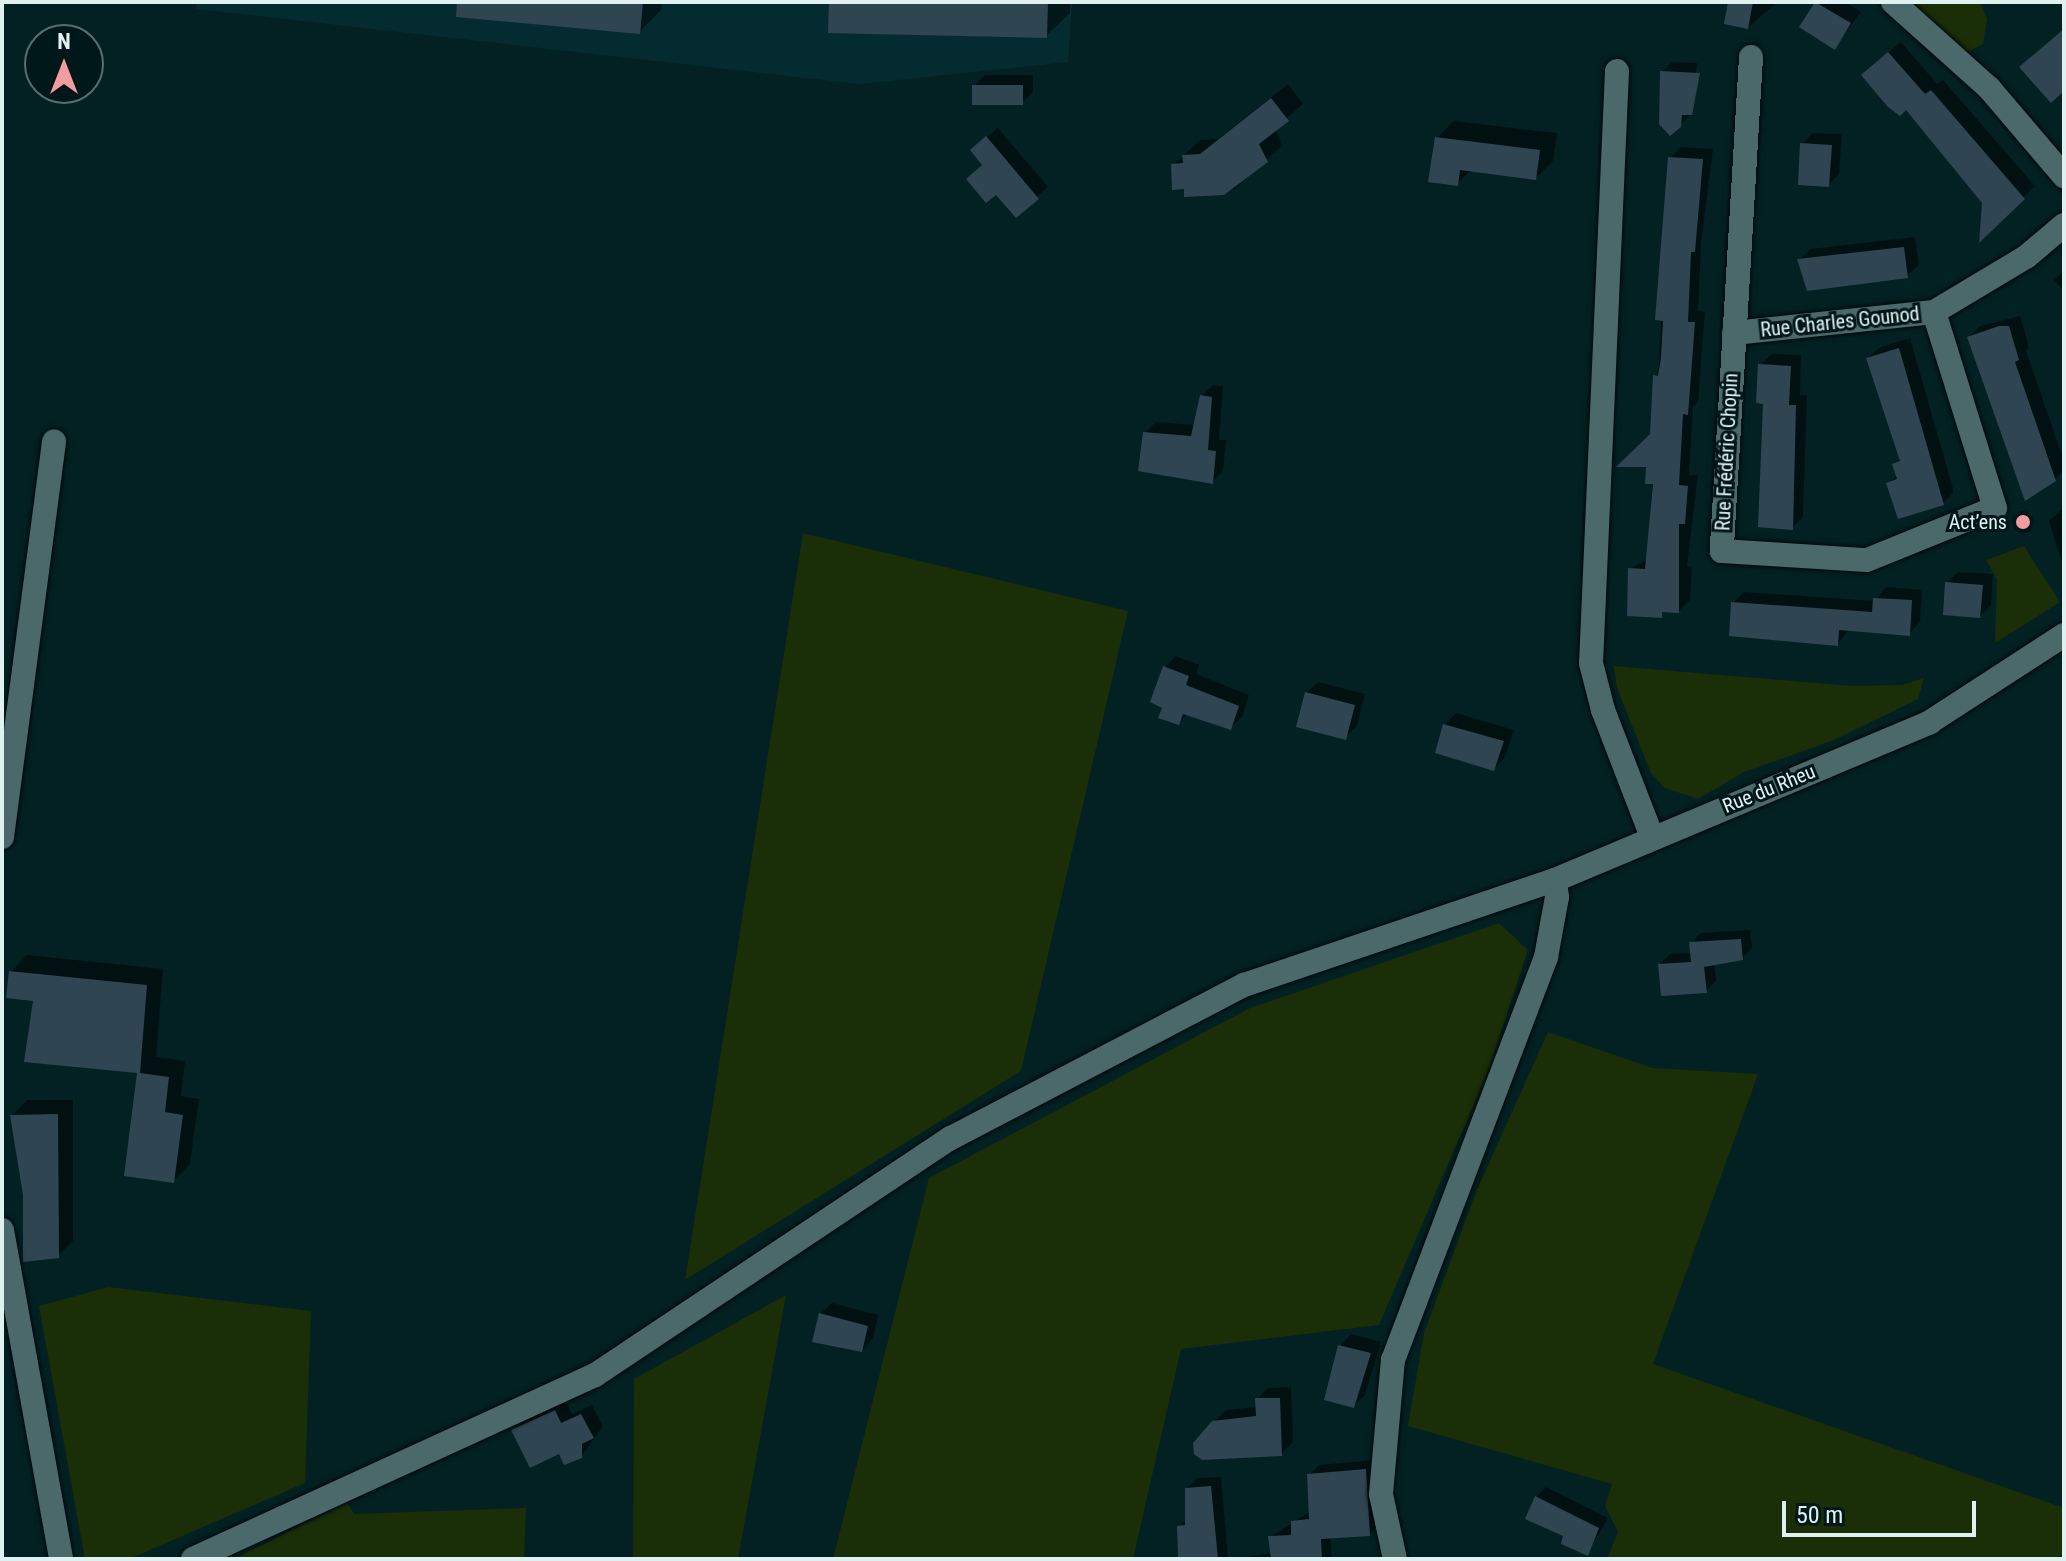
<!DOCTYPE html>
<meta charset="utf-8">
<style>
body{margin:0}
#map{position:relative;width:2066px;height:1561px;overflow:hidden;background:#032123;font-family:"Roboto Condensed",sans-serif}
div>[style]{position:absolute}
.built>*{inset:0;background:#042c30}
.green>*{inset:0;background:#1a2e08}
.shadow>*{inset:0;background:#0007}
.building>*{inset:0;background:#304552}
.roads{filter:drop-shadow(0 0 2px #00090b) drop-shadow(0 0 2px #00090b)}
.street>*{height:24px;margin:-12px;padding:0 12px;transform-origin:12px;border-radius:12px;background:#4b686b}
.secondary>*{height:24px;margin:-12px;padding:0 12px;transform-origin:12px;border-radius:12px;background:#4b686b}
.dots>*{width:22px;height:22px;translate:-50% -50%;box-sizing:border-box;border:4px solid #00171a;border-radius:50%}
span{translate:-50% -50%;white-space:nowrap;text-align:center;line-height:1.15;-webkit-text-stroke:6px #00171a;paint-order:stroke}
.street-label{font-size:20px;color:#e0f1f2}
.poi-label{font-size:20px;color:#e0f1f2}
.right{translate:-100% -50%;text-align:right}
.frame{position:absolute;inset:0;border:4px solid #e0f1f2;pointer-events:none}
.north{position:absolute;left:24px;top:24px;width:80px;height:80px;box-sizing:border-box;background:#00171a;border:2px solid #5a6e70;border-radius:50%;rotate:0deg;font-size:22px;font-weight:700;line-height:32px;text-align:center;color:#e0f1f2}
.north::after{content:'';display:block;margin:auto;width:28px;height:36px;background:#f49b9f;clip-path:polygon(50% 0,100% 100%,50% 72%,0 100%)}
.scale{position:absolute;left:1782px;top:1501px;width:194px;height:36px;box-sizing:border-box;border:4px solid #e0f1f2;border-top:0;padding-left:10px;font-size:24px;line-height:28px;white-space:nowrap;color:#e0f1f2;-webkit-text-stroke:6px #00171a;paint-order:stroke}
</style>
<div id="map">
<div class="built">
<div style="clip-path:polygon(197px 2px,1072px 2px,1068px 62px,860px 84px,196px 9px)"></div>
</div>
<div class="green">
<div style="clip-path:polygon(1910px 2px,1981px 4px,1987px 19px,1983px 44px,1970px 51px,1957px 49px)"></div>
<div style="clip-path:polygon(803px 533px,1128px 611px,1021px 1071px,685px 1280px)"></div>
<div style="clip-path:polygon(2024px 546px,2060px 602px,1995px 643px,1997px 579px,1986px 560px)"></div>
<div style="clip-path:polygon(1614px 666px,1851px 686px,1902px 685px,1924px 678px,1918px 699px,1834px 740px,1744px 772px,1698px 799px,1665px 788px,1651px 773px,1617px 688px)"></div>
<div style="clip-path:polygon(1499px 923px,1528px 950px,1488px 1071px,1379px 1325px,1181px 1349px,1133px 1559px,833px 1559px,929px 1178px,1250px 1008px)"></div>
<div style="clip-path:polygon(1548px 1032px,1652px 1068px,1758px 1074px,1653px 1364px,2064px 1508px,2064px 1559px,1607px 1559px,1618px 1532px,1605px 1506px,1612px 1484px,1408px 1426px,1424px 1333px,1476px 1192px)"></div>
<div style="clip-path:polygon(108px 1287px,311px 1311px,305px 1483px,129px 1559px,85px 1559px,39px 1306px)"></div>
<div style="clip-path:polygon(786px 1295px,738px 1559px,633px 1559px,634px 1379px)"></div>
<div style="clip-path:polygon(347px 1503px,354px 1514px,526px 1508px,524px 1557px,576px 1559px,234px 1559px)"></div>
</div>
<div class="shadow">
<div style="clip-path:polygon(482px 2px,662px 2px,661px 10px,639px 32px)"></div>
<div style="clip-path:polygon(831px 2px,1070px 2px,1070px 13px,1046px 36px)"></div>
<div style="clip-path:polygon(1730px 2px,1778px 2px,1748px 27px)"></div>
<div style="clip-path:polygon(1817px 2px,1845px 2px,1861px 12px,1835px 47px,1802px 26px)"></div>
<div style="clip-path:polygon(1901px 42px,1937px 84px,1943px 80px,2035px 186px,1981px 238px,1984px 202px,1874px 64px)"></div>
<div style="clip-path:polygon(1672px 62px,1697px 63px,1691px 114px,1680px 125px,1662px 72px)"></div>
<div style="clip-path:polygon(985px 75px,1033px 75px,1033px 92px,1022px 103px,974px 86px)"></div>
<div style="clip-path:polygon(1288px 84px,1303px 104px,1275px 129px,1283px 145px,1235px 189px,1186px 195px,1173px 165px,1200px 140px,1218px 139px)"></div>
<div style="clip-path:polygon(1454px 121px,1557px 133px,1553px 161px,1536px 178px,1471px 170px,1457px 184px,1437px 138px)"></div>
<div style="clip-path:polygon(998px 128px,1048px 187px,1016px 215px,984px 164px,983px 140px)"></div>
<div style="clip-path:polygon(1813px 133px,1842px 134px,1839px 174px,1828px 185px,1802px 144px)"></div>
<div style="clip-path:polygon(1681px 147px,1713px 149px,1701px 244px,1698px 311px,1705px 312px,1698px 402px,1693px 407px,1689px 475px,1698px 475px,1687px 566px,1692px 567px,1690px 600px,1679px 611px,1629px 614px,1630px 569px,1648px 559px,1670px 158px)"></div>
<div style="clip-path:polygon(1915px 237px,1919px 265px,1907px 276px,1799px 260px,1811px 249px)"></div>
<div style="clip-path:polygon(2064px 271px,2064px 291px,2054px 280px)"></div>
<div style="clip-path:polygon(2020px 316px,2029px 347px,2026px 351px,2064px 461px,2064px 470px,2055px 479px,1969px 337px,1980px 326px)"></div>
<div style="clip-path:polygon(1910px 338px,1954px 492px,1943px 503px,1889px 483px,1898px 474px,1895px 464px,1901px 458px,1868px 358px,1879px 348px)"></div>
<div style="clip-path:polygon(1772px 354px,1801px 355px,1800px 395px,1807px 395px,1803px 517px,1792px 528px,1760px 365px)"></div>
<div style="clip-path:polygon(1213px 385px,1223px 386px,1219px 440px,1226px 440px,1223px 471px,1212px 482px,1145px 433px,1156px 422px,1195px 425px,1202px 396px)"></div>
<div style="clip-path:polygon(2064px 508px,2064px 560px,2061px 560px,2049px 521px)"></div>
<div style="clip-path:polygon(1958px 572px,1993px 574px,1991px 605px,1980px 616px,1947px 583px)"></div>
<div style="clip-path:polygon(1886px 587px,1922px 590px,1920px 622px,1909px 634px,1849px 629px,1838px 644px,1733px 603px,1744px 592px,1875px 601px)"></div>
<div style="clip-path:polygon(1176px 656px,1199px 665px,1196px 674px,1249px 695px,1242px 717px,1230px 728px,1188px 714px,1179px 723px,1164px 706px,1164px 668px)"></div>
<div style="clip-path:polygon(1318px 682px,1365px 694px,1357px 726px,1345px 737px,1306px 693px)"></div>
<div style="clip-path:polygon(1456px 713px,1514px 730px,1505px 757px,1494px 769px,1445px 725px)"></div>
<div style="clip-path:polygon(1750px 930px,1752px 948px,1742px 958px,1714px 964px,1716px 981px,1706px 991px,1660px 964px,1670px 954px,1692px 953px,1691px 943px,1701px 933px)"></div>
<div style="clip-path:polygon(27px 955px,163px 969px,156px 1057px,185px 1061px,181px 1096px,199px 1099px,190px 1164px,173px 1181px,140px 1072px,35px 999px,11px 972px)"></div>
<div style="clip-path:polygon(27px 1100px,73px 1100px,73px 1241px,58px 1256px,12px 1116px)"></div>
<div style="clip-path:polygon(832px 1303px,878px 1315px,873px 1339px,862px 1350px,820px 1314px)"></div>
<div style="clip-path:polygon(1351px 1334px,1381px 1342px,1365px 1395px,1354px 1406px,1340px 1346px)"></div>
<div style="clip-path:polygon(1291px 1387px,1293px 1442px,1281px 1454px,1214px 1422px,1226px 1410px,1257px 1407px,1257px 1399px,1268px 1388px)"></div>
<div style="clip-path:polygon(566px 1401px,572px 1414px,592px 1405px,603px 1426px,581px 1457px,513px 1430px,524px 1420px)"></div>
<div style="clip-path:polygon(1375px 1460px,1380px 1524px,1370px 1534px,1330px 1536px,1332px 1559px,1233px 1559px,1272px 1553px,1270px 1537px,1311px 1511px,1309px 1475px,1319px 1465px)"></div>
<div style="clip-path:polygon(1221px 1477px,1228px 1559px,1190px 1559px,1179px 1527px,1187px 1519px,1187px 1488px,1197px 1478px)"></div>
<div style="clip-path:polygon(1546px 1487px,1608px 1518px,1587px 1554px,1536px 1497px)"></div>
</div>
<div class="building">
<div style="clip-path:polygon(457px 2px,643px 2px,640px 34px,456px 17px)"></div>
<div style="clip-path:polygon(829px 2px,1048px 2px,1047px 38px,828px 33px)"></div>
<div style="clip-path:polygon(1728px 2px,1753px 2px,1748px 29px,1724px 24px)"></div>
<div style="clip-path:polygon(1815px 2px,1851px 23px,1835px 50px,1799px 27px)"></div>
<div style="clip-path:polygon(2064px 29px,2064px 91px,2051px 103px,2019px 67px)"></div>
<div style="clip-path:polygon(1888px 52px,1925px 94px,1931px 90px,2025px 199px,1979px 243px,1982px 203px,1906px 110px,1900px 116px,1888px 107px,1861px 75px)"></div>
<div style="clip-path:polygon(1660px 71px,1700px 73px,1692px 115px,1682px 115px,1681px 127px,1670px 136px,1659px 124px)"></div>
<div style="clip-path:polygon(972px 85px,1023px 85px,1023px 105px,972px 105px)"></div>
<div style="clip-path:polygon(1271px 98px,1289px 121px,1259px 144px,1268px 162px,1224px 195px,1184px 197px,1184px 189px,1172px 190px,1171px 164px,1183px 163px,1182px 155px,1200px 154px)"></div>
<div style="clip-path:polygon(986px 136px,1039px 199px,1016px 218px,996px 195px,986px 203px,966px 179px,982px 165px,970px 150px)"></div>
<div style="clip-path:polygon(1435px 137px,1540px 150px,1536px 180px,1460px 170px,1458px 186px,1428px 182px)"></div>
<div style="clip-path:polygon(1800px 143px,1832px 145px,1829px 187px,1798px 185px)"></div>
<div style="clip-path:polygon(1668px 157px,1703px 159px,1695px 252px,1691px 252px,1688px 322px,1695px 322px,1688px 415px,1683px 414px,1679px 485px,1688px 486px,1685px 524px,1679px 524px,1679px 613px,1662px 612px,1662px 618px,1627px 616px,1628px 568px,1645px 569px,1653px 484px,1645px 484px,1646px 467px,1616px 467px,1650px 434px,1653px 375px,1658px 376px,1661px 358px,1663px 321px,1655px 320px)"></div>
<div style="clip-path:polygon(1904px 247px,1908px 278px,1807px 291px,1797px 259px)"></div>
<div style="clip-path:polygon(1999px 326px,2009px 326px,2019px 360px,2015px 362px,2056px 481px,2025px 501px,1967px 337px)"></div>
<div style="clip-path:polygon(1899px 348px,1944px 505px,1898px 519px,1886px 483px,1897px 479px,1892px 464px,1900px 461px,1866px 358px)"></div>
<div style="clip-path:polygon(1758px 364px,1791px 366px,1789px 405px,1796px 405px,1793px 530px,1758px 527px,1763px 404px,1756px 403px)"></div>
<div style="clip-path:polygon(1200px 395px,1212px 397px,1208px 450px,1216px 451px,1213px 484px,1138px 471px,1143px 432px,1191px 436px)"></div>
<div style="clip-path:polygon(1945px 582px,1983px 585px,1980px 618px,1943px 615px)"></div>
<div style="clip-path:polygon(1873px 598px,1912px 600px,1910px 636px,1839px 630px,1838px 646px,1729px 636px,1731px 602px,1872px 612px)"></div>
<div style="clip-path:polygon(1163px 666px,1189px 676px,1186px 685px,1239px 706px,1231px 730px,1183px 714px,1179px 725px,1158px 718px,1162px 708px,1150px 702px)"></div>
<div style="clip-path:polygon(1305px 692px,1355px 705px,1346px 740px,1296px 727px)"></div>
<div style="clip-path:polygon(1443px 724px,1504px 741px,1494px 771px,1435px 753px)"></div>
<div style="clip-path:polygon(1741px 939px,1743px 960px,1704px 967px,1707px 993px,1661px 996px,1658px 964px,1691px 962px,1689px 942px)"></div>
<div style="clip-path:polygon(9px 971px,147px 985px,140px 1073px,169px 1077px,165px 1112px,183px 1115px,174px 1183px,124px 1176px,137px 1073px,24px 1062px,33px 1001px,6px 998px)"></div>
<div style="clip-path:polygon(58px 1114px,59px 1258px,23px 1262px,23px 1195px,10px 1115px)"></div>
<div style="clip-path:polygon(819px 1313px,868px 1326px,862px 1352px,812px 1342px)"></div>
<div style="clip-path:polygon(1338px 1345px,1371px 1353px,1354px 1408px,1324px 1400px)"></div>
<div style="clip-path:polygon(1255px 1398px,1280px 1398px,1282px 1456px,1202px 1460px,1194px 1454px,1193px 1443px,1212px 1421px,1256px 1416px)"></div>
<div style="clip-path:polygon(555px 1410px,561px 1423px,581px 1414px,594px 1438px,582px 1444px,582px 1458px,564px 1465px,559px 1454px,530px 1468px,511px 1430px)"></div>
<div style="clip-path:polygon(1366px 1469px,1370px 1536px,1321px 1539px,1322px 1559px,1271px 1559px,1268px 1536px,1291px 1535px,1291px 1521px,1309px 1519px,1307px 1474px)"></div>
<div style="clip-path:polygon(1211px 1486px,1218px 1559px,1178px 1557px,1177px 1526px,1185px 1525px,1185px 1488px)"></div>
<div style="clip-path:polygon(1535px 1496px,1599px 1528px,1588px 1556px,1561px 1544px,1563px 1536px,1525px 1519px)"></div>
</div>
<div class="roads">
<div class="street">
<div style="left:1893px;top:2px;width:129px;rotate:41.9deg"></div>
<div style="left:1989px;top:88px;width:116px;rotate:49.6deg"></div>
<div style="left:1751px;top:57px;width:495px;rotate:93.4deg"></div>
<div style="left:1722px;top:551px;width:145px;rotate:3.6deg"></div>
<div style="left:1867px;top:560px;width:138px;rotate:-22.1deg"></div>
<div style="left:1995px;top:508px;width:205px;rotate:-107.3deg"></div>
<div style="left:1617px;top:71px;width:593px;rotate:92.51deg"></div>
<div style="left:1591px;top:663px;width:49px;rotate:75.7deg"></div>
<div style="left:1603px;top:710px;width:136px;rotate:68.9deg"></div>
<div style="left:1734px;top:333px;width:201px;rotate:-6deg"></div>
<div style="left:1934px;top:312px;width:107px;rotate:-30.9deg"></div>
<div style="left:2026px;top:257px;width:50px;rotate:-40.1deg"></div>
<div style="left:2px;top:837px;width:399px;rotate:-82.5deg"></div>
<div style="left:2px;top:1230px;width:334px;rotate:79.8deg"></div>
<div style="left:1395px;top:1559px;width:66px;rotate:-102.2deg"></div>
<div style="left:1381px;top:1494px;width:135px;rotate:-84.9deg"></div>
<div style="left:1393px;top:1360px;width:431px;rotate:-69.2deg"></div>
<div style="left:1546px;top:957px;width:61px;rotate:-79.6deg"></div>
<div style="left:1557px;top:897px;width:17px;rotate:-97deg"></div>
</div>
<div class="secondary">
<div style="left:193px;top:1559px;width:442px;rotate:-24.6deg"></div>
<div style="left:595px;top:1375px;width:428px;rotate:-33.7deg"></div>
<div style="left:951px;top:1138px;width:331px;rotate:-27.6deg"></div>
<div style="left:1244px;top:985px;width:328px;rotate:-18.7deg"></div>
<div style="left:1555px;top:880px;width:407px;rotate:-22.8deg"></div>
<div style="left:1930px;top:722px;width:160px;rotate:-33deg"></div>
</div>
</div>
<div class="dots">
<div style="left:2023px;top:522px;background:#f49b9f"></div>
</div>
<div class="street-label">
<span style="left:1840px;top:322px;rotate:-6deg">Rue Charles Gounod</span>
<span style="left:1727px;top:452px;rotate:-87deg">Rue Frédéric Chopin</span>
<span style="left:1769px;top:789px;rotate:-22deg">Rue du Rheu</span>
</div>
<div class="poi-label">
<span class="right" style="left:2007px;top:522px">Act’ens</span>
</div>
<div class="frame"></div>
<div class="north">N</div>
<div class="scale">50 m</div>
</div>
